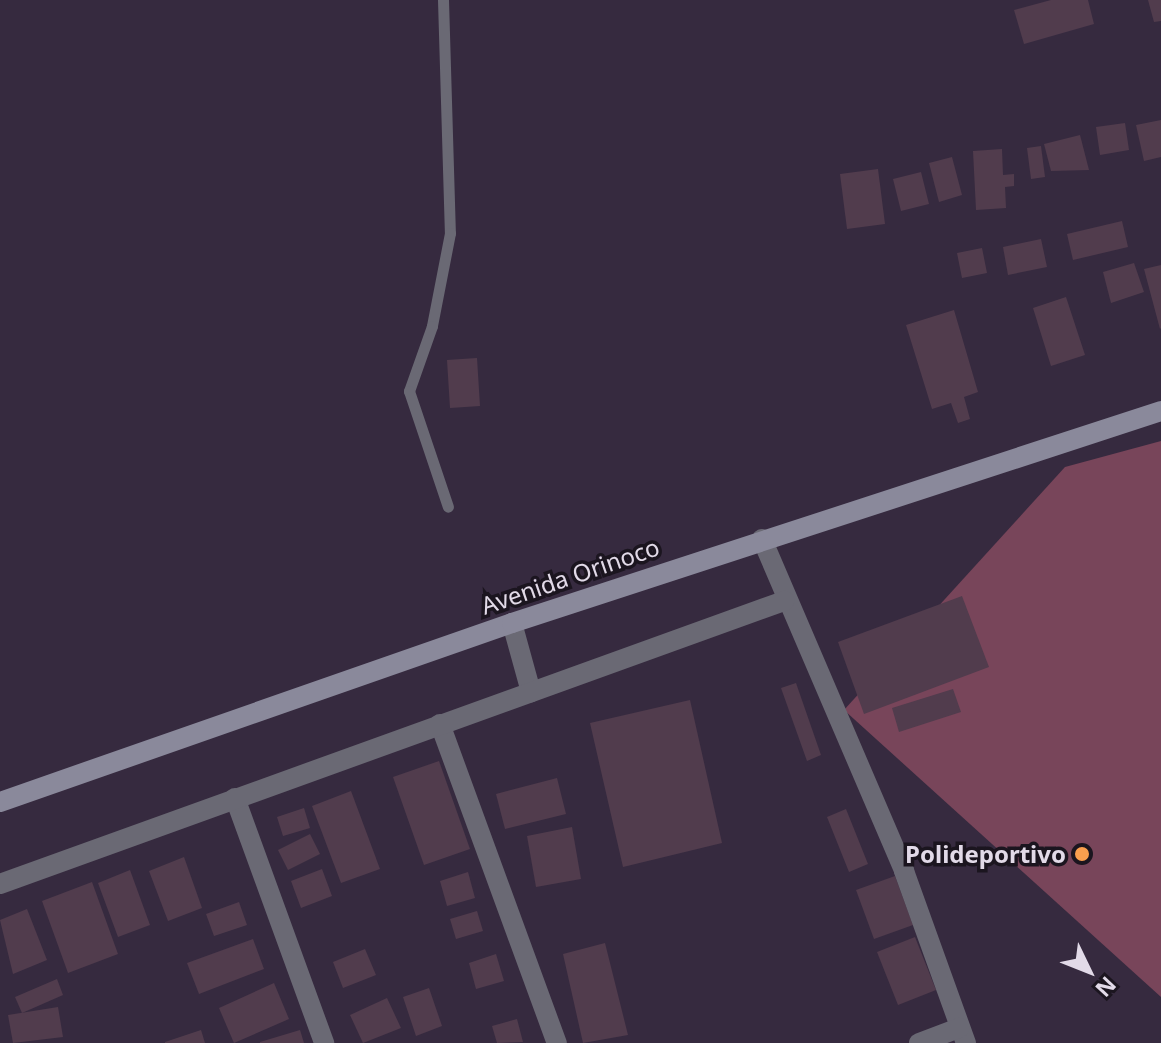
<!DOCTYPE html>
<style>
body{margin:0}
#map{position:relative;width:1161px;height:1043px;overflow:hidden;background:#362a3f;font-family:"Noto Sans",sans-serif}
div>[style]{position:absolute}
.green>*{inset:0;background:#78455a}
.building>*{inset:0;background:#513c4d}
.service>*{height:11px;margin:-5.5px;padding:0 5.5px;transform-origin:5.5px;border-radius:5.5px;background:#6a6974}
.minor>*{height:20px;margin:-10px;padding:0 10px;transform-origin:10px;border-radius:10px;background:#6a6974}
.secondary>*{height:20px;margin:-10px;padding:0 10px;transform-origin:10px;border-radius:10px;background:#8a899b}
.dots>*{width:22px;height:22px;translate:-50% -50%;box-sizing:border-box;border:4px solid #1b151f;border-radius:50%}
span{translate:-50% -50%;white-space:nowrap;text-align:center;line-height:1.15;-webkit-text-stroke:7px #1b151f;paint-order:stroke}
.street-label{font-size:24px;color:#e2dae8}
.poi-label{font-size:24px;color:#e2dae8;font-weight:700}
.right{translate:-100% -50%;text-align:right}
.north{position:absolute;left:1049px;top:931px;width:80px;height:80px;-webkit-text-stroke:6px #1b151f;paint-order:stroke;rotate:133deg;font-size:22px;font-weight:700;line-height:32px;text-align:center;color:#e2dae8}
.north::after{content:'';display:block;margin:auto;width:28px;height:36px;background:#e2dae8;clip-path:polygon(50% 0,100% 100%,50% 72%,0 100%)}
</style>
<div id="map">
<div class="green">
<div style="clip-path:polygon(1161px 441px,1161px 997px,844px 710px,1065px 467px)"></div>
</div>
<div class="building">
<div style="clip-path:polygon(1051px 0,1088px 0,1094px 24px,1024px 44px,1014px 10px)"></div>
<div style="clip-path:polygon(1148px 0,1161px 0,1161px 21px,1154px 22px)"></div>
<div style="clip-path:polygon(1161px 120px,1161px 157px,1144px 161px,1136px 125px)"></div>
<div style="clip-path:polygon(1125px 123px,1129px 150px,1100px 155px,1096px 127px)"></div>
<div style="clip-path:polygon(1080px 135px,1089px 170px,1051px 171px,1044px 144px)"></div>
<div style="clip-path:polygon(1041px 146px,1045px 177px,1031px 179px,1027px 148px)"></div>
<div style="clip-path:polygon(1002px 149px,1003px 175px,1014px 174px,1014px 186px,1005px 187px,1006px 208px,976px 210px,973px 151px)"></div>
<div style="clip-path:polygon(952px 157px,962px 195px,939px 202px,929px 163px)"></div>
<div style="clip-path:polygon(878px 169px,885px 224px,847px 229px,840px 174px)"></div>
<div style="clip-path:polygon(921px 172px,929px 204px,901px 211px,893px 179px)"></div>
<div style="clip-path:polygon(1122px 221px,1128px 247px,1073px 260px,1067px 234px)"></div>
<div style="clip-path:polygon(1041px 239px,1047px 267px,1008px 275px,1003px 247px)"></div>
<div style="clip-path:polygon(982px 248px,987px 273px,962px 278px,957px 253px)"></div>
<div style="clip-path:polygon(1134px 263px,1144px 292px,1111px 303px,1103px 272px)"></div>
<div style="clip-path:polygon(1161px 265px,1161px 328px,1160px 329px,1144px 269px)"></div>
<div style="clip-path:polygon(1066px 297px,1085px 355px,1051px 366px,1033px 308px)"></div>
<div style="clip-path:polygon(954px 310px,978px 392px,964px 397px,970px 419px,958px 423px,951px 403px,932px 409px,906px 325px)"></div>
<div style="clip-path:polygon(477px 358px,480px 406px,450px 408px,447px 360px)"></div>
<div style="clip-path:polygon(962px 596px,989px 667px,864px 714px,838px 642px)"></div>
<div style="clip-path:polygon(796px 683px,821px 755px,807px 761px,781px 688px)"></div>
<div style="clip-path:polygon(953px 689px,961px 712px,899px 732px,892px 708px)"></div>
<div style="clip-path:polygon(690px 700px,722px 843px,623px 867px,590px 723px)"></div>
<div style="clip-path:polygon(439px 761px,470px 849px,424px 865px,393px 777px)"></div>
<div style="clip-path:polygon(557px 778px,566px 814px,505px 829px,496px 794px)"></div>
<div style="clip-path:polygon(351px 791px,380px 869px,341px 883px,312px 806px)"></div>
<div style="clip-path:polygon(304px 808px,310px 828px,283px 836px,277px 817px)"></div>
<div style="clip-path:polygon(846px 809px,868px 864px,849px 872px,827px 817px)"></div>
<div style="clip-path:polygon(572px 827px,581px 879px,536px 887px,527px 836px)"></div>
<div style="clip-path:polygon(310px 834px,320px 854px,288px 870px,278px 850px)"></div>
<div style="clip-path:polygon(184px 857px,202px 908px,168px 921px,149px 871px)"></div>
<div style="clip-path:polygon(322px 869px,332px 896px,301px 908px,291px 881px)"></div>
<div style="clip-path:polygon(130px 870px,150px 925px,118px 937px,98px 883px)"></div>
<div style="clip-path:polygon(468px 872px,475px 898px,447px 906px,440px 881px)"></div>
<div style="clip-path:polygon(895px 876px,913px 925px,874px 939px,856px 890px)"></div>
<div style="clip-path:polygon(92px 882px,118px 954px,68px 973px,42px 901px)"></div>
<div style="clip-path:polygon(239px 902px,247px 925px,214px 936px,206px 914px)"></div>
<div style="clip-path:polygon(27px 909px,47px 960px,13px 974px,0 920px)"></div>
<div style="clip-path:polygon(477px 911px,483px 931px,456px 939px,450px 919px)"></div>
<div style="clip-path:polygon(915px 937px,936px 990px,898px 1005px,877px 952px)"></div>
<div style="clip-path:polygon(253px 939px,264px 969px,199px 994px,187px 963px)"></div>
<div style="clip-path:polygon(605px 943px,628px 1035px,583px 1043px,563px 954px)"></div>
<div style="clip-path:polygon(365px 949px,376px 975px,343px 988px,333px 962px)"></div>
<div style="clip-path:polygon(496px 954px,504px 981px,476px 989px,469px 963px)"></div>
<div style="clip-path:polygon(57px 979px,63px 995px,22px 1013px,15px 997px)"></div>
<div style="clip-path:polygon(274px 983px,289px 1019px,234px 1043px,219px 1008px)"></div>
<div style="clip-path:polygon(429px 988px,442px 1026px,416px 1036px,403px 997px)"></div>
<div style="clip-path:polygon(387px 998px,401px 1028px,363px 1043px,350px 1015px)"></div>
<div style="clip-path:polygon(58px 1007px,63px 1037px,13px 1043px,8px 1015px)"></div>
<div style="clip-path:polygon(517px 1019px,523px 1042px,497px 1043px,492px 1026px)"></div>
<div style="clip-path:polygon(201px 1030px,205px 1043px,165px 1043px,165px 1042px)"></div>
<div style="clip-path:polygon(300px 1030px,304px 1043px,260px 1043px,260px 1042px)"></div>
</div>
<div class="service">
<div style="left:443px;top:0;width:233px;rotate:88.3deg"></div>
<div style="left:450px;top:233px;width:95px;rotate:101deg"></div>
<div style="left:432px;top:326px;width:69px;rotate:109.5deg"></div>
<div style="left:409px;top:391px;width:122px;rotate:71.4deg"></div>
</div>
<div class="minor">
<div style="left:762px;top:539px;width:361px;rotate:66.8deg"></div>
<div style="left:904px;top:871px;width:183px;rotate:70.2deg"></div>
<div style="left:512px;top:623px;width:72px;rotate:74.6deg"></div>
<div style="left:440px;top:724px;width:340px;rotate:69.9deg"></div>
<div style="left:235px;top:798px;width:261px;rotate:70deg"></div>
<div style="left:0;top:884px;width:834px;rotate:-19.85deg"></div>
<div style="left:919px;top:1043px;width:43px;rotate:-20.6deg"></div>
</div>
<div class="secondary">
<div style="left:0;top:802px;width:542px;rotate:-19.27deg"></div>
<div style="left:512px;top:623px;width:683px;rotate:-18.09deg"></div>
</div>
<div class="dots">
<div style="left:1082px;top:854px;background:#fa9f4e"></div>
</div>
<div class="street-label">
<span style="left:570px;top:576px;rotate:-19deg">Avenida Orinoco</span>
</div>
<div class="poi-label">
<span class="right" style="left:1066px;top:854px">Polideportivo</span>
</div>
<div class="north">N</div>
</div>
